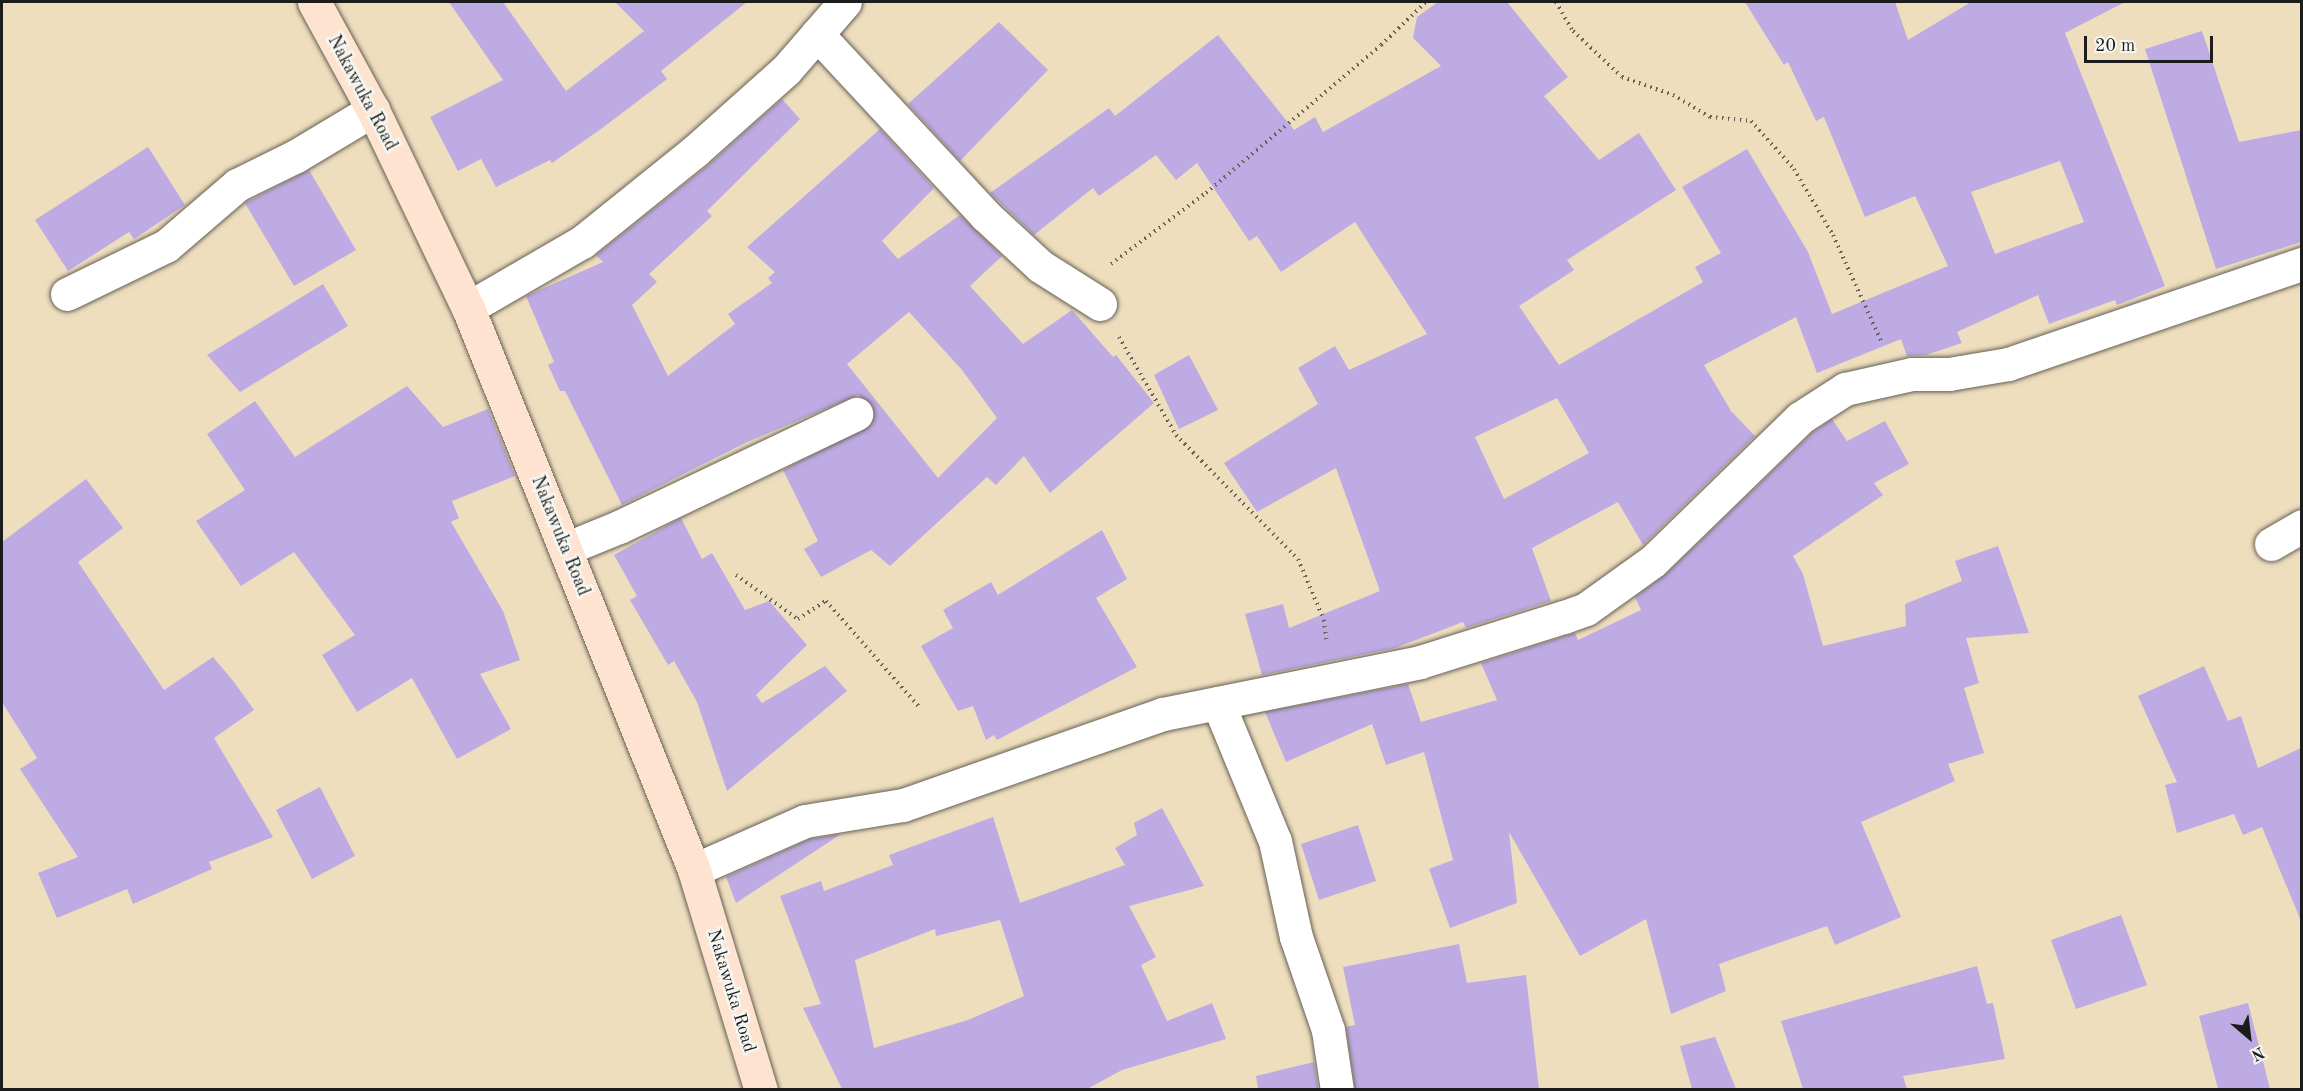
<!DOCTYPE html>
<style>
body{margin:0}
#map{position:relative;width:2303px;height:1091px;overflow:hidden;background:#eedebe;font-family:"Old Standard TT",serif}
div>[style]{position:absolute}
.building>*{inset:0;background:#beabe3}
.path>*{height:4px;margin-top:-2px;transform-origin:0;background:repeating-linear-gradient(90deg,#666055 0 1.5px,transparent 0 6px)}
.roads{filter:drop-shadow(0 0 2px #666055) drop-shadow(0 0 2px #666055)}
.street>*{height:33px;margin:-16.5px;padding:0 16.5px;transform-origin:16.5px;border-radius:16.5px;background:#fff}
.secondary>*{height:33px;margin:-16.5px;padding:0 16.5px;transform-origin:16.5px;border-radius:16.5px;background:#fee3d1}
span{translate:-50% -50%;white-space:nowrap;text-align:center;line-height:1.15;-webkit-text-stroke:5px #f6f6f2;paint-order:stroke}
.street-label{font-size:18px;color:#1c1c1c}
.frame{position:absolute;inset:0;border:3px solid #1c1c1c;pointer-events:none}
.north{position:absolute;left:2219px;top:1007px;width:60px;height:60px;-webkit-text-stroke:4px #f6f6f2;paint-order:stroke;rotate:152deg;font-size:16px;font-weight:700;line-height:24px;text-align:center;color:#1c1c1c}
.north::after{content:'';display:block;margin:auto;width:21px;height:27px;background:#1c1c1c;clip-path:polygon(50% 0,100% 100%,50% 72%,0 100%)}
.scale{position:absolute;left:2084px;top:36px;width:129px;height:27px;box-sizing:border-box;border:3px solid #1c1c1c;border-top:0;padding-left:8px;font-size:18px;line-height:21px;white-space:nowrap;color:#1c1c1c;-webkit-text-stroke:4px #f6f6f2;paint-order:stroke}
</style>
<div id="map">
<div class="building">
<div style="clip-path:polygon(449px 2px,503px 2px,566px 91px,644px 31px,615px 2px,747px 2px,661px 71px,667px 79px,601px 129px,552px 163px,550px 160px,496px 187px,481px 159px,458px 171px,430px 117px,503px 80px)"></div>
<div style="clip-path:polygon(evenodd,1438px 2px,1507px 2px,1568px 77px,1544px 96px,1599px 160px,1639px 133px,1676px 190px,1567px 260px,1574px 270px,1519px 306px,1559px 365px,1703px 282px,1695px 267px,1721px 253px,1682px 187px,1747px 149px,1808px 252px,1832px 314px,1948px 266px,1915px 196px,1865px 217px,1824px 117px,1816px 121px,1788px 62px,1784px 65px,1745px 2px,1895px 2px,1908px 40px,1971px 2px,2125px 2px,2065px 33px,2165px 286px,2117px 305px,2115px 300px,2049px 324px,2038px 295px,1957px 332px,1962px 343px,1926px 355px,1907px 356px,1901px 339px,1817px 373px,1796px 317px,1704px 365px,1731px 411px,1755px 436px,1643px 545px,1618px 502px,1532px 548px,1551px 601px,1466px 628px,1463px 622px,1395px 648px,1262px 675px,1245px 614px,1283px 604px,1289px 628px,1380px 591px,1336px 468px,1257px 512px,1224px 463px,1318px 404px,1298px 368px,1335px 346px,1349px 370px,1427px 334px,1355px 222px,1281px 272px,1257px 236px,1249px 241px,1197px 163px,1176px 180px,1156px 155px,1099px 196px,1093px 188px,1034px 235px,990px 193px,1109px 108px,1115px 116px,1218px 35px,1294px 130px,1315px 117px,1323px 132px,1441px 66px,1413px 38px,1417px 17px,1438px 2px,2060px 161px,2084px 222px,1995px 254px,1971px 192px,2060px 161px,1438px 2px,1557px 398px,1589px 453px,1504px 499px,1475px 437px,1557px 398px)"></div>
<div style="clip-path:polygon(999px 22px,1048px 70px,960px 161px,908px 104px)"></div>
<div style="clip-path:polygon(2202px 31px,2239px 142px,2301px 130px,2301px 242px,2216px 269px,2145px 49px)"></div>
<div style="clip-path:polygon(evenodd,782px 99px,800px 119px,707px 211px,712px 216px,649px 274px,657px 282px,632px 305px,668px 376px,735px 324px,728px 314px,772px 283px,768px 278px,775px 272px,747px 247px,880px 129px,934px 188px,882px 241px,898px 259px,960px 215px,1002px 256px,970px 286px,1023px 344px,1072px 310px,1113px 357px,1116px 355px,1154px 403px,1050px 493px,1024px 456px,996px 485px,987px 477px,890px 566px,871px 550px,821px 577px,804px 549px,818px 541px,783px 470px,871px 425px,873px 406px,858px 395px,745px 443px,622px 505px,565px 391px,560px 391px,548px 365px,554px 362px,526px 296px,603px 262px,596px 255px,706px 167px,782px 99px,909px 312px,962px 370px,997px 418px,938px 478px,847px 364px,909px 312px)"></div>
<div style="clip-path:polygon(148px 147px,185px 205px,134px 239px,129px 232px,68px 271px,35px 220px)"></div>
<div style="clip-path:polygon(309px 170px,356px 250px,294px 286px,245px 203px)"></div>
<div style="clip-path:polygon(323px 284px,348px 326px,240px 392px,207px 355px)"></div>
<div style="clip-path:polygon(1189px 355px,1218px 410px,1179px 429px,1154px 375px)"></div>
<div style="clip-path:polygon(407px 386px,443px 427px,488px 409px,515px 476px,452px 501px,459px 518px,451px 522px,503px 611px,520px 660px,480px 674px,511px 729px,457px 759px,412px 678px,357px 712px,322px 655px,355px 635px,294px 552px,241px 586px,196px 521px,245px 490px,207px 434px,255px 401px,295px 457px)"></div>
<div style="clip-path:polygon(1832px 419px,1847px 441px,1885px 421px,1909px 464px,1874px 483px,1883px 495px,1793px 556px,1803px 574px,1823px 646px,1906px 626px,1905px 604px,1962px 581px,1955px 561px,1998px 546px,2029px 633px,1966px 638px,1979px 683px,1964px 688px,1984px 753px,1948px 764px,1955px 781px,1861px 822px,1901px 917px,1835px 945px,1827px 926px,1719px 964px,1726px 991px,1671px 1014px,1646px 919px,1580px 956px,1509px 832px,1517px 903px,1450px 928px,1429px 869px,1453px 860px,1424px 752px,1386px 765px,1372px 724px,1286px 762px,1265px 712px,1408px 684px,1421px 722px,1497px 700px,1481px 663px,1575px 633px,1578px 640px,1641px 610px,1635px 597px,1666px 574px,1812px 433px)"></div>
<div style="clip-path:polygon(86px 479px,123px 528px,78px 562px,164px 690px,213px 657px,234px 682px,254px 710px,214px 738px,273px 837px,209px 862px,212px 869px,133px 904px,127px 889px,57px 918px,38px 873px,78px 857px,20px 769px,37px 758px,2px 702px,2px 542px)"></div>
<div style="clip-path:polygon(681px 518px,702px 559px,712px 553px,745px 610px,769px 601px,807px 645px,756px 695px,762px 703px,825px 666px,847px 691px,727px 791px,697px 702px,674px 661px,668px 665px,630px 600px,637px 596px,614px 555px)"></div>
<div style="clip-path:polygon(1102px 530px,1127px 579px,1096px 598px,1137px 667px,997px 740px,994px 735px,986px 740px,973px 706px,958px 711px,921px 646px,953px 628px,943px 610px,991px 582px,998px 595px)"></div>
<div style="clip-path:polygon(2204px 666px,2228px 721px,2241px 716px,2258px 768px,2301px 748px,2301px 921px,2262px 827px,2243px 835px,2234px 814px,2177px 833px,2165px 785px,2177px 782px,2138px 696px)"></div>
<div style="clip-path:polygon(320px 787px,355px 856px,312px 879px,276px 810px)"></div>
<div style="clip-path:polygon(evenodd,1162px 808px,1204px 886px,1129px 906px,1156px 957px,1141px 965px,1167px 1021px,1212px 1003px,1226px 1039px,1122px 1070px,1087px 1089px,842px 1089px,803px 1008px,821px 1004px,780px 896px,821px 881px,824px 891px,893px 865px,889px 855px,993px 817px,1020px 903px,1125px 865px,1115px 848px,1137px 835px,1134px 823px,1162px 808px,1000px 920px,1024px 996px,968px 1020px,874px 1048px,855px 960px,935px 929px,936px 936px,1000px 920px)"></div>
<div style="clip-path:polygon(1358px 825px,1376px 881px,1319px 900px,1301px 844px)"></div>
<div style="clip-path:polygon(841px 834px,736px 903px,726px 877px,810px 839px)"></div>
<div style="clip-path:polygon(2121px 915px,2147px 985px,2076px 1009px,2051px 940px)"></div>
<div style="clip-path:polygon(1459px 944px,1467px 983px,1526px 975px,1539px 1089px,1355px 1089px,1346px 1027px,1355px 1025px,1343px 967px)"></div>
<div style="clip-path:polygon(1977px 966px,1987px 1004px,1993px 1003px,2005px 1059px,1903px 1076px,1907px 1089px,1803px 1089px,1781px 1021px)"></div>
<div style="clip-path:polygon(2248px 1003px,2270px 1089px,2218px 1089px,2199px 1016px)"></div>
<div style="clip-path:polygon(1715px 1037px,1736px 1089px,1692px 1089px,1680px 1046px)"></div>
<div style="clip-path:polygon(1314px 1062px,1318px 1089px,1258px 1089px,1256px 1076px)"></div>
</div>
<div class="path">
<div style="left:1556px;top:2px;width:34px;rotate:60deg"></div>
<div style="left:1573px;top:31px;width:67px;rotate:43.2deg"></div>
<div style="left:1622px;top:77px;width:54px;rotate:19.4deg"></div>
<div style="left:1673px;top:95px;width:43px;rotate:30.7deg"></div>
<div style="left:1710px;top:117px;width:41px;rotate:5.6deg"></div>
<div style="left:1751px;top:121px;width:64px;rotate:48.1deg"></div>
<div style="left:1794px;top:169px;width:77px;rotate:59.4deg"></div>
<div style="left:1833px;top:235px;width:116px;rotate:65.6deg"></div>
<div style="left:1111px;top:264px;width:119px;rotate:-36.8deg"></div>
<div style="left:1206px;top:193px;width:229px;rotate:-40.2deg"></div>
<div style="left:1381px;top:45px;width:62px;rotate:-43.7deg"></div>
<div style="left:1119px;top:337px;width:113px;rotate:59.8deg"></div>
<div style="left:1176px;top:435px;width:174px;rotate:45.5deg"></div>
<div style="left:1298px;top:559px;width:66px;rotate:66.9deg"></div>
<div style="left:1324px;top:620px;width:23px;rotate:83deg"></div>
<div style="left:736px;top:575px;width:76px;rotate:35.4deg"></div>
<div style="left:798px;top:619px;width:33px;rotate:-33deg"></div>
<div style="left:826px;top:601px;width:144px;rotate:48.7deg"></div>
</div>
<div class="roads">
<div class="street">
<div style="left:817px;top:34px;width:247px;rotate:47.1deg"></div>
<div style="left:985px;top:215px;width:75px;rotate:42.8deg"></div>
<div style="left:1040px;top:266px;width:71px;rotate:32.3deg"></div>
<div style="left:67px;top:294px;width:110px;rotate:-25.9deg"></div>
<div style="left:166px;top:246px;width:94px;rotate:-40.7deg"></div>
<div style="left:237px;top:185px;width:66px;rotate:-26.2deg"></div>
<div style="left:296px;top:156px;width:90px;rotate:-30.9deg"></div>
<div style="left:468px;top:308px;width:132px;rotate:-30.1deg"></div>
<div style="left:582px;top:242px;width:144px;rotate:-38.8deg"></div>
<div style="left:694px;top:152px;width:123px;rotate:-41.7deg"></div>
<div style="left:786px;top:70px;width:90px;rotate:-49.1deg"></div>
<div style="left:2271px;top:544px;width:36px;rotate:-30deg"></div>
<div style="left:565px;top:549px;width:58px;rotate:-22.2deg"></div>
<div style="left:619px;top:527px;width:263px;rotate:-25.5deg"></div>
<div style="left:1218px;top:703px;width:149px;rotate:67.6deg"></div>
<div style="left:1275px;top:841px;width:98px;rotate:77.7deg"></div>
<div style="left:1296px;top:937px;width:98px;rotate:71deg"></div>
<div style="left:1328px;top:1030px;width:61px;rotate:81.5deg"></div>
<div style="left:694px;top:870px;width:121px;rotate:-23.8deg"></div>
<div style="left:805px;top:821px;width:99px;rotate:-9.3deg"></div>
<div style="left:903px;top:805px;width:275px;rotate:-19.3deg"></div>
<div style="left:1163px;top:714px;width:262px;rotate:-11.4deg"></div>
<div style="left:1420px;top:662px;width:151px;rotate:-17.4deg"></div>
<div style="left:1564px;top:617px;width:23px;rotate:-20deg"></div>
<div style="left:1586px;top:609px;width:82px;rotate:-35.6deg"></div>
<div style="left:1653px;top:561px;width:205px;rotate:-44.2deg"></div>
<div style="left:1800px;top:418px;width:54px;rotate:-32.8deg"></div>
<div style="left:1845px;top:389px;width:69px;rotate:-12.6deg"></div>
<div style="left:1912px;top:374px;width:37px"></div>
<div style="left:1949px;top:374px;width:60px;rotate:-9.6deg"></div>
<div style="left:2008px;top:364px;width:311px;rotate:-18.8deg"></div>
</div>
<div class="secondary">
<div style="left:314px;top:2px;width:123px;rotate:61.4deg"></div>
<div style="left:373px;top:110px;width:220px;rotate:64.4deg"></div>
<div style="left:468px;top:308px;width:606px;rotate:68.09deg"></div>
<div style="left:694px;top:870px;width:230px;rotate:73.1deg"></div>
</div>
</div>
<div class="street-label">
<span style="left:362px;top:93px;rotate:62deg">Nakawuka Road</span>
<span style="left:560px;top:536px;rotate:68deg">Nakawuka Road</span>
<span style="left:731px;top:991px;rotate:73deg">Nakawuka Road</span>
</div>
<div class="frame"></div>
<div class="north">N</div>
<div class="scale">20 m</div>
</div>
